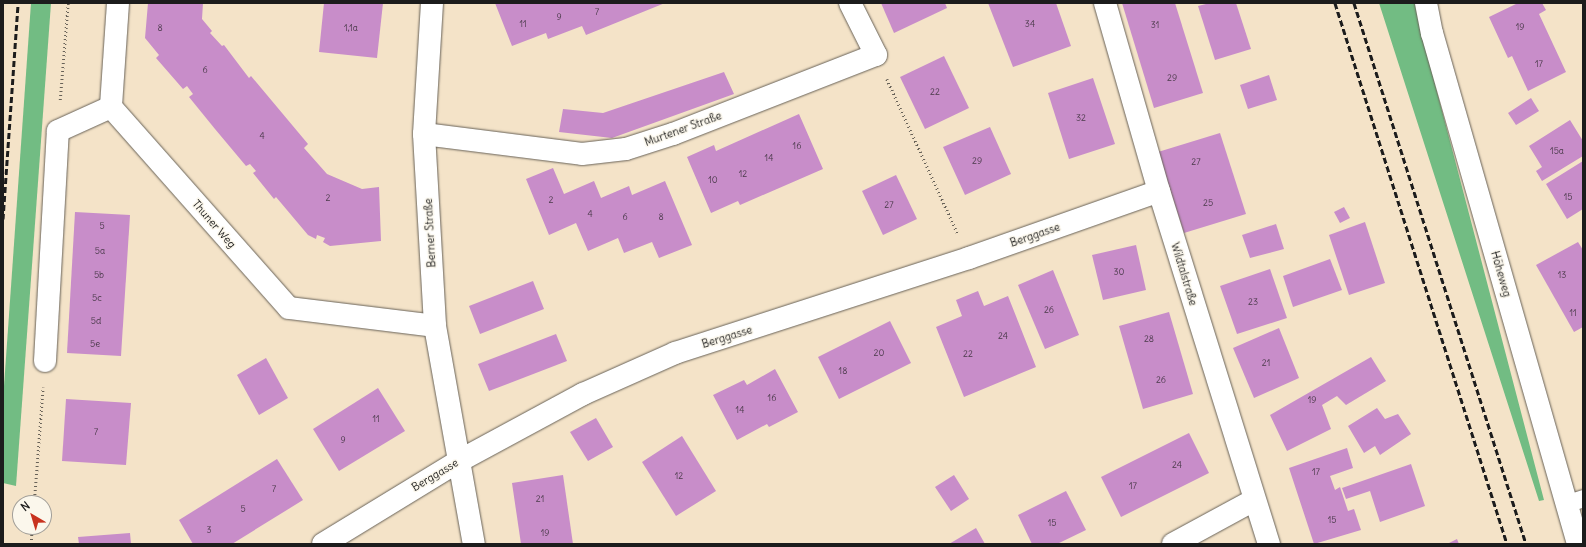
<!DOCTYPE html>
<meta charset="utf-8">
<style>
body{margin:0}
#map{position:relative;width:1586px;height:547px;overflow:hidden;background:#f4e3c8;font-family:Delius,sans-serif}
div>[style]{position:absolute}
.forest>*{inset:0;background:#72bc83}
.building>*{inset:0;background:#c88dc9}
.path>*{height:2.5px;margin-top:-1.25px;transform-origin:0;background:repeating-linear-gradient(90deg,#686258 0 1px,transparent 0 4px)}
.roads{filter:drop-shadow(0 0 1px #686258) drop-shadow(0 0 1px #686258)}
.service>*{height:17px;margin:-8.5px;padding:0 8.5px;transform-origin:8.5px;border-radius:8.5px;background:#fff}
.minor>*{height:22px;margin:-11px;padding:0 11px;transform-origin:11px;border-radius:11px;background:#fff}
.tertiary>*{height:22px;margin:-11px;padding:0 11px;transform-origin:11px;border-radius:11px;background:#fff}
.rail>*{height:3px;margin-top:-1.5px;transform-origin:0;background:repeating-linear-gradient(90deg,#1c1c1c 0 6px,transparent 0 9px)}
span{translate:-50% -50%;white-space:nowrap;text-align:center;line-height:1.15;-webkit-text-stroke:3px #fbf7ec;paint-order:stroke}
.number-label{font-size:9px;color:#473847}
.number-label span{-webkit-text-stroke-width:0}
.street-label{font-size:11px;color:#1c1c1c}
.frame{position:absolute;inset:0;border:4px solid #1c1c1c;pointer-events:none}
.north{position:absolute;left:12px;top:495px;width:40px;height:40px;box-sizing:border-box;background:#fbf7ec;border:1px solid #a29f99;border-radius:50%;rotate:322deg;font-size:11px;font-weight:700;line-height:16px;text-align:center;color:#1c1c1c}
.north::after{content:'';display:block;margin:auto;width:14px;height:18px;background:#c8321e;clip-path:polygon(50% 0,100% 100%,50% 72%,0 100%)}
</style>
<div id="map">
<div class="forest">
<div style="clip-path:polygon(31px 3px,51px 3px,16px 486px,3px 483px,3px 400px)"></div>
<div style="clip-path:polygon(1379px 3px,1416px 3px,1423px 38px,1544px 500px,1539px 501px)"></div>
</div>
<div class="building">
<div style="clip-path:polygon(148px 3px,203px 3px,202px 19px,212px 31px,210px 33px,222px 46px,224px 45px,249px 78px,251px 76px,308px 144px,304px 148px,327px 174px,362px 189px,379px 187px,381px 241px,330px 246px,323px 242px,325px 238px,317px 235px,316px 239px,308px 235px,276px 197px,274px 199px,253px 173px,256px 171px,250px 164px,246px 166px,215px 129px,189px 97px,193px 94px,187px 86px,183px 89px,156px 58px,159px 55px,145px 38px)"></div>
<div style="clip-path:polygon(324px 3px,383px 3px,377px 58px,319px 52px)"></div>
<div style="clip-path:polygon(495px 3px,665px 3px,586px 35px,582px 26px,548px 39px,546px 33px,512px 46px)"></div>
<div style="clip-path:polygon(881px 3px,945px 3px,947px 8px,894px 33px)"></div>
<div style="clip-path:polygon(988px 3px,1056px 3px,1071px 46px,1013px 67px)"></div>
<div style="clip-path:polygon(1122px 3px,1175px 3px,1203px 93px,1154px 108px)"></div>
<div style="clip-path:polygon(1210px 3px,1236px 3px,1251px 49px,1215px 60px,1198px 6px)"></div>
<div style="clip-path:polygon(1518px 3px,1542px 3px,1546px 10px,1539px 14px,1566px 72px,1528px 91px,1512px 56px,1508px 58px,1489px 17px)"></div>
<div style="clip-path:polygon(944px 56px,969px 108px,925px 129px,900px 77px)"></div>
<div style="clip-path:polygon(724px 72px,734px 94px,612px 138px,559px 132px,563px 109px,603px 113px)"></div>
<div style="clip-path:polygon(1269px 75px,1277px 100px,1248px 109px,1240px 85px)"></div>
<div style="clip-path:polygon(1093px 78px,1115px 144px,1069px 159px,1048px 93px)"></div>
<div style="clip-path:polygon(1531px 98px,1539px 111px,1516px 125px,1508px 113px)"></div>
<div style="clip-path:polygon(799px 114px,823px 169px,740px 205px,738px 201px,711px 213px,687px 157px,714px 145px,716px 151px)"></div>
<div style="clip-path:polygon(1570px 120px,1583px 141px,1583px 156px,1542px 181px,1536px 171px,1542px 167px,1529px 146px)"></div>
<div style="clip-path:polygon(990px 127px,1011px 174px,965px 195px,943px 147px)"></div>
<div style="clip-path:polygon(1220px 133px,1246px 214px,1184px 233px,1158px 152px)"></div>
<div style="clip-path:polygon(1583px 161px,1583px 209px,1567px 219px,1546px 184px)"></div>
<div style="clip-path:polygon(553px 168px,564px 194px,594px 181px,601px 198px,629px 186px,632px 195px,665px 181px,692px 245px,659px 258px,652px 242px,624px 253px,618px 238px,588px 251px,576px 223px,549px 235px,526px 179px)"></div>
<div style="clip-path:polygon(896px 175px,917px 219px,883px 235px,862px 191px)"></div>
<div style="clip-path:polygon(1344px 207px,1350px 218px,1340px 223px,1334px 212px)"></div>
<div style="clip-path:polygon(75px 212px,130px 215px,121px 356px,67px 353px)"></div>
<div style="clip-path:polygon(1365px 222px,1385px 283px,1349px 295px,1329px 235px)"></div>
<div style="clip-path:polygon(1276px 224px,1284px 249px,1250px 258px,1242px 235px)"></div>
<div style="clip-path:polygon(1578px 242px,1583px 250px,1583px 327px,1574px 332px,1536px 265px)"></div>
<div style="clip-path:polygon(1136px 245px,1146px 290px,1103px 300px,1092px 255px)"></div>
<div style="clip-path:polygon(1330px 259px,1342px 290px,1293px 307px,1283px 276px)"></div>
<div style="clip-path:polygon(1270px 269px,1287px 318px,1237px 334px,1220px 286px)"></div>
<div style="clip-path:polygon(1053px 270px,1079px 335px,1045px 349px,1018px 285px)"></div>
<div style="clip-path:polygon(533px 281px,544px 309px,480px 334px,469px 306px)"></div>
<div style="clip-path:polygon(978px 291px,984px 306px,1008px 296px,1036px 367px,964px 397px,936px 327px,962px 316px,956px 300px)"></div>
<div style="clip-path:polygon(1169px 312px,1193px 394px,1143px 409px,1119px 326px)"></div>
<div style="clip-path:polygon(890px 321px,911px 363px,839px 399px,818px 357px)"></div>
<div style="clip-path:polygon(1279px 328px,1299px 378px,1254px 398px,1233px 348px)"></div>
<div style="clip-path:polygon(556px 334px,567px 361px,489px 391px,478px 364px)"></div>
<div style="clip-path:polygon(1371px 357px,1386px 381px,1346px 405px,1337px 396px,1322px 405px,1331px 429px,1287px 451px,1270px 415px)"></div>
<div style="clip-path:polygon(266px 358px,288px 398px,259px 415px,237px 375px)"></div>
<div style="clip-path:polygon(775px 369px,798px 412px,769px 427px,767px 424px,737px 440px,713px 395px,744px 380px,747px 385px)"></div>
<div style="clip-path:polygon(378px 388px,405px 431px,339px 471px,313px 429px)"></div>
<div style="clip-path:polygon(66px 399px,131px 403px,126px 465px,62px 461px)"></div>
<div style="clip-path:polygon(1377px 408px,1385px 419px,1398px 414px,1411px 434px,1380px 455px,1375px 446px,1364px 453px,1348px 426px)"></div>
<div style="clip-path:polygon(596px 418px,613px 447px,588px 461px,570px 432px)"></div>
<div style="clip-path:polygon(1189px 433px,1209px 473px,1121px 517px,1101px 477px)"></div>
<div style="clip-path:polygon(682px 436px,716px 491px,676px 516px,642px 462px)"></div>
<div style="clip-path:polygon(1347px 448px,1353px 468px,1330px 476px,1335px 490px,1340px 487px,1348px 511px,1354px 509px,1361px 530px,1314px 544px,1289px 468px)"></div>
<div style="clip-path:polygon(277px 459px,303px 500px,232px 544px,193px 544px,179px 520px)"></div>
<div style="clip-path:polygon(1411px 464px,1425px 506px,1380px 522px,1370px 491px,1346px 499px,1342px 488px)"></div>
<div style="clip-path:polygon(563px 475px,573px 544px,521px 544px,512px 483px)"></div>
<div style="clip-path:polygon(954px 475px,969px 499px,951px 511px,935px 487px)"></div>
<div style="clip-path:polygon(1066px 491px,1086px 530px,1057px 544px,1032px 544px,1018px 515px)"></div>
<div style="clip-path:polygon(976px 528px,985px 544px,949px 544px)"></div>
<div style="clip-path:polygon(130px 533px,131px 544px,79px 544px,78px 537px)"></div>
<div style="clip-path:polygon(1457px 539px,1459px 544px,1447px 544px)"></div>
</div>
<div class="path">
<div style="left:887px;top:79px;width:170px;rotate:65.4deg"></div>
<div style="left:60px;top:100px;width:97px;rotate:-85.3deg"></div>
<div style="left:34px;top:503px;width:116px;rotate:-85.6deg"></div>
<div style="left:31px;top:544px;width:17px;rotate:-87deg"></div>
</div>
<div class="roads">
<div class="service">
<div style="left:1568px;top:503px;width:16px;rotate:-18deg"></div>
</div>
<div class="minor">
<div style="left:118px;top:3px;width:104px;rotate:93.9deg"></div>
<div style="left:111px;top:107px;width:268px;rotate:48.5deg"></div>
<div style="left:289px;top:308px;width:147px;rotate:7deg"></div>
<div style="left:432px;top:3px;width:131px;rotate:93.5deg"></div>
<div style="left:424px;top:134px;width:192px;rotate:86.7deg"></div>
<div style="left:435px;top:326px;width:221px;rotate:79.9deg"></div>
<div style="left:1426px;top:3px;width:31px;rotate:79deg"></div>
<div style="left:1432px;top:33px;width:531px;rotate:74.05deg"></div>
<div style="left:424px;top:134px;width:159px;rotate:7.2deg"></div>
<div style="left:582px;top:154px;width:44px;rotate:-6.5deg"></div>
<div style="left:626px;top:149px;width:49px;rotate:-17.7deg"></div>
<div style="left:673px;top:134px;width:218px;rotate:-21.3deg"></div>
<div style="left:876px;top:55px;width:58px;rotate:-116.6deg"></div>
<div style="left:45px;top:361px;width:230px;rotate:-86.8deg"></div>
<div style="left:58px;top:131px;width:58px;rotate:-24.4deg"></div>
<div style="left:323px;top:544px;width:159px;rotate:-31.4deg"></div>
<div style="left:459px;top:461px;width:141px;rotate:-28.4deg"></div>
<div style="left:583px;top:394px;width:101px;rotate:-24deg"></div>
<div style="left:675px;top:353px;width:309px;rotate:-17.9deg"></div>
<div style="left:969px;top:258px;width:201px;rotate:-19.4deg"></div>
<div style="left:1173px;top:544px;width:92px;rotate:-28.5deg"></div>
</div>
<div class="tertiary">
<div style="left:1105px;top:3px;width:196px;rotate:74deg"></div>
<div style="left:1159px;top:191px;width:370px;rotate:72.7deg"></div>
</div>
</div>
<div class="rail">
<div style="left:1335px;top:3px;width:568px;rotate:72.36deg"></div>
<div style="left:1354px;top:3px;width:568px;rotate:72.36deg"></div>
<div style="left:3px;top:219px;width:217px;rotate:-86deg"></div>
</div>
<div class="number-label">
<span style="left:597px;top:12px">7</span>
<span style="left:559px;top:17px">9</span>
<span style="left:523px;top:24px">11</span>
<span style="left:1030px;top:24px">34</span>
<span style="left:1155px;top:25px">31</span>
<span style="left:1520px;top:27px">19</span>
<span style="left:160px;top:28px">8</span>
<span style="left:351px;top:28px">1,1a</span>
<span style="left:1539px;top:64px">17</span>
<span style="left:205px;top:70px">6</span>
<span style="left:1172px;top:78px">29</span>
<span style="left:935px;top:92px">22</span>
<span style="left:1081px;top:118px">32</span>
<span style="left:262px;top:136px">4</span>
<span style="left:797px;top:146px">16</span>
<span style="left:1557px;top:151px">15a</span>
<span style="left:769px;top:158px">14</span>
<span style="left:977px;top:161px">29</span>
<span style="left:1196px;top:162px">27</span>
<span style="left:743px;top:174px">12</span>
<span style="left:713px;top:180px">10</span>
<span style="left:1568px;top:197px">15</span>
<span style="left:328px;top:198px">2</span>
<span style="left:551px;top:200px">2</span>
<span style="left:1208px;top:203px">25</span>
<span style="left:889px;top:205px">27</span>
<span style="left:590px;top:214px">4</span>
<span style="left:625px;top:217px">6</span>
<span style="left:661px;top:217px">8</span>
<span style="left:102px;top:226px">5</span>
<span style="left:100px;top:251px">5a</span>
<span style="left:1119px;top:272px">30</span>
<span style="left:99px;top:275px">5b</span>
<span style="left:1562px;top:275px">13</span>
<span style="left:97px;top:298px">5c</span>
<span style="left:1253px;top:302px">23</span>
<span style="left:1049px;top:310px">26</span>
<span style="left:1573px;top:313px">11</span>
<span style="left:96px;top:321px">5d</span>
<span style="left:1003px;top:336px">24</span>
<span style="left:1149px;top:339px">28</span>
<span style="left:95px;top:344px">5e</span>
<span style="left:879px;top:353px">20</span>
<span style="left:968px;top:354px">22</span>
<span style="left:1266px;top:363px">21</span>
<span style="left:843px;top:371px">18</span>
<span style="left:1161px;top:380px">26</span>
<span style="left:772px;top:398px">16</span>
<span style="left:1312px;top:400px">19</span>
<span style="left:740px;top:410px">14</span>
<span style="left:376px;top:419px">11</span>
<span style="left:96px;top:432px">7</span>
<span style="left:343px;top:440px">9</span>
<span style="left:1177px;top:465px">24</span>
<span style="left:1316px;top:472px">17</span>
<span style="left:679px;top:476px">12</span>
<span style="left:1133px;top:486px">17</span>
<span style="left:274px;top:489px">7</span>
<span style="left:540px;top:499px">21</span>
<span style="left:243px;top:509px">5</span>
<span style="left:1332px;top:520px">15</span>
<span style="left:1052px;top:523px">15</span>
<span style="left:209px;top:530px">3</span>
<span style="left:545px;top:533px">19</span>
</div>
<div class="street-label">
<span style="left:683px;top:129px;rotate:-20deg">Murtener Straße</span>
<span style="left:214px;top:224px;rotate:49deg">Thuner Weg</span>
<span style="left:430px;top:233px;rotate:-93deg">Berner Straße</span>
<span style="left:1035px;top:235px;rotate:-19deg">Berggasse</span>
<span style="left:1184px;top:274px;rotate:73deg">Wildtalstraße</span>
<span style="left:1501px;top:274px;rotate:74deg">Höheweg</span>
<span style="left:727px;top:337px;rotate:-17deg">Berggasse</span>
<span style="left:435px;top:475px;rotate:-31deg">Berggasse</span>
</div>
<div class="frame"></div>
<div class="north">N</div>
</div>
